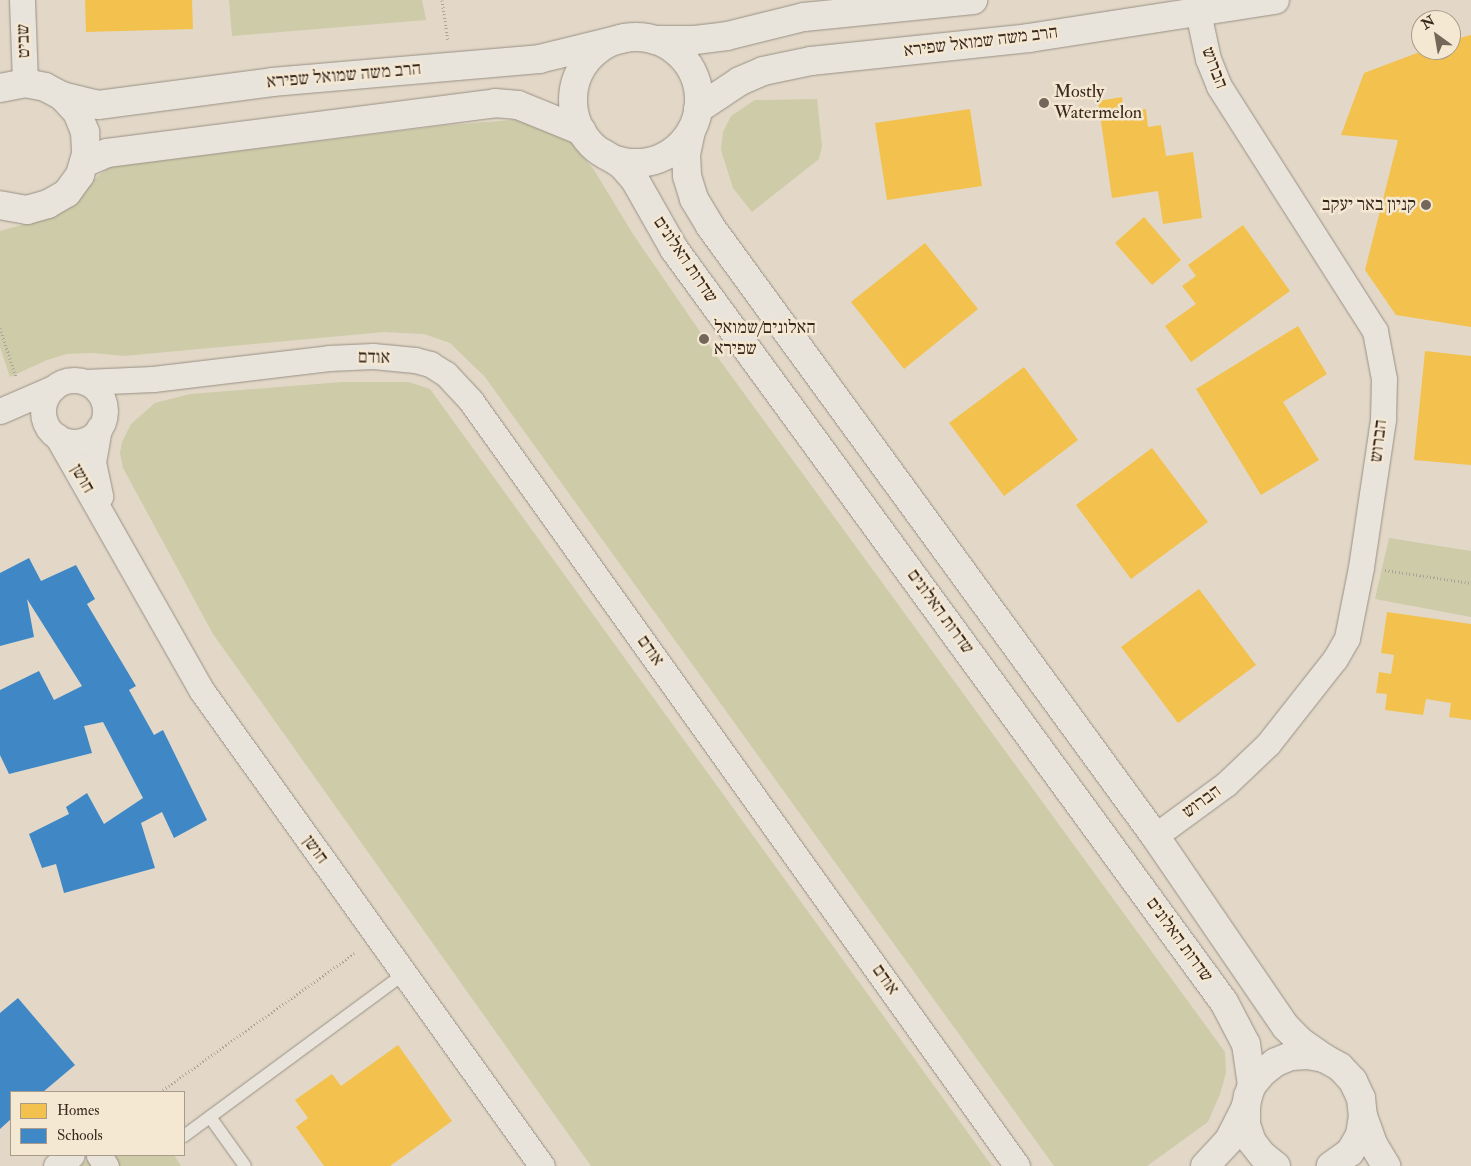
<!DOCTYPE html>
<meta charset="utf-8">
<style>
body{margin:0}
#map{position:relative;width:1471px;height:1166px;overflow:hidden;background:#e3d8c7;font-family:"IM FELL Double Pica","Frank Ruhl Libre",serif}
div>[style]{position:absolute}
.green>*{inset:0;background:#cdcba8}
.homes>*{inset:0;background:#f2c14e}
.schools>*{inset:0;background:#3f88c5}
.path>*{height:3px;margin-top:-1.5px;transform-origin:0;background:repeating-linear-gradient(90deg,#a9a39c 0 1px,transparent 0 3.5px)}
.roads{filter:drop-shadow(0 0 1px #989085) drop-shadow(0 0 1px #989085)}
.lane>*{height:12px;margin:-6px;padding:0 6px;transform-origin:6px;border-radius:6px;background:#e8e3db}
.street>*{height:25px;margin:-12.5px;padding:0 12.5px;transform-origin:12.5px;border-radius:12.5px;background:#e8e3db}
.street>.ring{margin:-12.5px;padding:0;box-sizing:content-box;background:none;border:25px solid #e8e3db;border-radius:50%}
.secondary>*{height:28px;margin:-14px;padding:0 14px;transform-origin:14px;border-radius:14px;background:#e8e3db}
.secondary>.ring{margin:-14px;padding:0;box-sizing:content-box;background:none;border:28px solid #e8e3db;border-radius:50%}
.dots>*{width:14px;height:14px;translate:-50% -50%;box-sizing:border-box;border:2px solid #f4e8d3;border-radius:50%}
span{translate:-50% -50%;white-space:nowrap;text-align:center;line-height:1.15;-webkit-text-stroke:5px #f4e8d3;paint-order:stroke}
.street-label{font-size:18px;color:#39281c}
.poi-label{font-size:18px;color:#39281c}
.left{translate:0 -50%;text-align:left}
.right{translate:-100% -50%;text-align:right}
.legend{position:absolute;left:10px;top:1091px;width:175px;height:65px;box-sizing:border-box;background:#f4e8d3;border:1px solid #a99b8a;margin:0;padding:6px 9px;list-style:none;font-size:15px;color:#39281c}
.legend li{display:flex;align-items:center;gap:10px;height:25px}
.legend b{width:25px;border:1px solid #a99b8a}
.north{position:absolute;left:1411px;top:10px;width:50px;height:50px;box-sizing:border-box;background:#f4e8d3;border:1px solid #a99b8a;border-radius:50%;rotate:328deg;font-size:14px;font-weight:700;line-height:20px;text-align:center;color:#39281c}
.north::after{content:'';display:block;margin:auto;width:18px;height:22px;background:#746658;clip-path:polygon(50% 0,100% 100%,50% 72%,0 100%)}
</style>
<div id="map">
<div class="green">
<div style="clip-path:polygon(229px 0,422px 0,426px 20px,232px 36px)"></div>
<div style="clip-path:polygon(817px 99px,822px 146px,819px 159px,752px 212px,733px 188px,721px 150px,723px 132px,731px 116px,755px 100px)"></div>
<div style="clip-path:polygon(514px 120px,549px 127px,566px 136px,594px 170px,633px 234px,716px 355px,1225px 1052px,1226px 1073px,1220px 1094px,1208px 1122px,1147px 1166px,1054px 1166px,485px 377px,450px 343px,424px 334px,384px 332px,124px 356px,93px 353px,67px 354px,47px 360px,10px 377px,0 347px,0 231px,47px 218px,109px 167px,447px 125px)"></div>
<div style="clip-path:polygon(342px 382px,409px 382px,430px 389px,992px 1166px,591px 1166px,213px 634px,123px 468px,120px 453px,122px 442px,131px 424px,155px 403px,190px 394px)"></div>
<div style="clip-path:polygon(1389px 538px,1471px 551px,1471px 617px,1375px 599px)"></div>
<div style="clip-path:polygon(95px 1155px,174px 1155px,181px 1166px,79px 1166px)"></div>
</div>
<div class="homes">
<div style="clip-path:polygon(85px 0,192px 0,193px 29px,86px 32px)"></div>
<div style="clip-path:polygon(1471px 35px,1471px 327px,1396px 315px,1365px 270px,1398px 140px,1341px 135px,1364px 73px,1425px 50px,1451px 50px,1451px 40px)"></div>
<div style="clip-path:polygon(1122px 97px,1124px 112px,1146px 109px,1148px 127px,1161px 125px,1166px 156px,1193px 152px,1202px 218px,1163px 224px,1158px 191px,1112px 198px,1098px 101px)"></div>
<div style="clip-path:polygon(970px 109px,982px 186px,887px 200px,875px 123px)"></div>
<div style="clip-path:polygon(1144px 217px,1181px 260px,1152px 285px,1115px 243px)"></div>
<div style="clip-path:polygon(1243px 225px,1290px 291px,1191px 362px,1165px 326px,1196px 304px,1182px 286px,1196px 276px,1188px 265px)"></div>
<div style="clip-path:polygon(925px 243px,978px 309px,904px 369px,851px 302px)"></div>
<div style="clip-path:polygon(1298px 326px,1327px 374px,1283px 402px,1319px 460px,1261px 495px,1196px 389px)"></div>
<div style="clip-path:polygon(1425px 351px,1471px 356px,1471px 465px,1414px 460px)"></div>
<div style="clip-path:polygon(1024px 367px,1078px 440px,1004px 496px,949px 423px)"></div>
<div style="clip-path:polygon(1152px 448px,1208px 522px,1131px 579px,1076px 505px)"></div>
<div style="clip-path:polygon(1199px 589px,1256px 665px,1178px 723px,1121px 647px)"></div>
<div style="clip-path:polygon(1387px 612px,1471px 624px,1471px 720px,1449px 717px,1451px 703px,1426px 699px,1423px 715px,1385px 710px,1387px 694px,1376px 693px,1379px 672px,1391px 674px,1394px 655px,1381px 653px)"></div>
<div style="clip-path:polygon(398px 1045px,452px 1121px,390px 1166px,324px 1166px,296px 1127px,308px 1118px,295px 1100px,332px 1074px,341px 1086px)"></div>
</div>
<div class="schools">
<div style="clip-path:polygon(29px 558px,41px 581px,76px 565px,95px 599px,87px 604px,136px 686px,129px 690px,154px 735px,163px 730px,207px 820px,174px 838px,162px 812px,141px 823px,155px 868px,64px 893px,56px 864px,42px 868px,29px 834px,69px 814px,66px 807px,87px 793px,104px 824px,143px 798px,103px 722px,84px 726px,92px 753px,9px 774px,0 755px,0 690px,39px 671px,54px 700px,82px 686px,27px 599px,34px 637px,0 646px,0 573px)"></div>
<div style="clip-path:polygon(18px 998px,75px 1065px,43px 1092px,11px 1092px,11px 1119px,0 1129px,0 1013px)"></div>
</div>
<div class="path">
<div style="left:442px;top:0;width:41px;rotate:81.7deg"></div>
<div style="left:0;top:328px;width:52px;rotate:71.9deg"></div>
<div style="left:1385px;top:570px;width:87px;rotate:8.6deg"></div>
<div style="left:160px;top:1092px;width:241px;rotate:-35.5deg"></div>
</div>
<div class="roads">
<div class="lane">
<div style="left:210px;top:1117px;width:60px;rotate:54.5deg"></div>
<div style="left:184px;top:1136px;width:273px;rotate:-36.4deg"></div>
</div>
<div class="street">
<div style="left:22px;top:0;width:83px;rotate:87.9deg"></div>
<div class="ring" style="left:43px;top:380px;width:37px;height:37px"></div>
<div style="left:85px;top:382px;width:68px;rotate:-2.5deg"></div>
<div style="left:153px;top:379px;width:177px;rotate:-6.8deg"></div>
<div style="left:329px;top:358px;width:44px;rotate:-2.6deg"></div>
<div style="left:373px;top:356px;width:42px;rotate:5.4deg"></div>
<div style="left:415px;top:360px;width:16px;rotate:15deg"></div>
<div style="left:430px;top:364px;width:19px;rotate:32deg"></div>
<div style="left:446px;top:374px;width:37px;rotate:47deg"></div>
<div style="left:471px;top:401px;width:940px;rotate:54.48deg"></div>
<div style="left:0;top:411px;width:58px;rotate:-23.5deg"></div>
<div style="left:99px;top:428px;width:35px;rotate:100deg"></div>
<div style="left:93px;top:462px;width:35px;rotate:78deg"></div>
<div style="left:57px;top:436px;width:293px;rotate:60.4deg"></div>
<div style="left:202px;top:691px;width:584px;rotate:54.41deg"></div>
<div style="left:1155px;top:836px;width:88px;rotate:-36.2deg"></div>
<div style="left:1226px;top:784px;width:58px;rotate:-43.6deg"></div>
<div style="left:1268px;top:744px;width:108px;rotate:-51.8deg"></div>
<div style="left:1335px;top:659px;width:24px;rotate:-60deg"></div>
<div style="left:1347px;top:638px;width:72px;rotate:-78.8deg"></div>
<div style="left:1361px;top:567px;width:150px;rotate:-81.5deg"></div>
<div style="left:1383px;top:419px;width:40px;rotate:-88.6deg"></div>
<div style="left:1384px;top:379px;width:49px;rotate:-100.6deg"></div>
<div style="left:1375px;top:331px;width:290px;rotate:-122.5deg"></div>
<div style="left:1219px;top:86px;width:29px;rotate:-112deg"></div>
<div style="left:1208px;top:59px;width:48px;rotate:-102deg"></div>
<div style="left:99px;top:1155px;width:13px;rotate:58deg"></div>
<div style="left:56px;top:1166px;width:19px;rotate:-35deg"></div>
</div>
<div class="secondary">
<div class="ring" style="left:573px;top:37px;width:98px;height:98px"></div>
<div style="left:655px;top:40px;width:40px"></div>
<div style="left:695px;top:40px;width:32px;rotate:-7deg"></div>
<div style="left:727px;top:36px;width:79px;rotate:-13.9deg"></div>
<div style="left:804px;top:17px;width:170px;rotate:-5.7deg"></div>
<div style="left:0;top:88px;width:25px;rotate:-11deg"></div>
<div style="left:25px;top:83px;width:20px;rotate:11deg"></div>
<div style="left:45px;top:87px;width:19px;rotate:28deg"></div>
<div style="left:62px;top:96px;width:22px;rotate:47deg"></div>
<div style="left:77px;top:112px;width:22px;rotate:68deg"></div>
<div style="left:85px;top:132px;width:22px;rotate:87deg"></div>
<div style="left:86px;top:154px;width:22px;rotate:106deg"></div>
<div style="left:80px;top:175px;width:22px;rotate:126deg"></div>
<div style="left:67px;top:193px;width:22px;rotate:150deg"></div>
<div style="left:48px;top:204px;width:22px;rotate:164deg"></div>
<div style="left:27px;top:210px;width:27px;rotate:-170deg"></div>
<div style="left:62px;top:96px;width:37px;rotate:14deg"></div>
<div style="left:98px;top:105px;width:176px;rotate:-7.5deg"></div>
<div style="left:272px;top:82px;width:268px;rotate:-4.9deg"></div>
<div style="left:539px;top:59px;width:89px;rotate:-13.7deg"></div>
<div style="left:698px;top:109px;width:50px;rotate:-33.7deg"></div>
<div style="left:740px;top:81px;width:25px;rotate:-23deg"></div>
<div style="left:763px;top:71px;width:49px;rotate:-11.8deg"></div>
<div style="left:811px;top:61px;width:219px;rotate:-6deg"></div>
<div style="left:1029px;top:38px;width:249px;rotate:-8.8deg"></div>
<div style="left:691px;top:131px;width:25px;rotate:102deg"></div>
<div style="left:686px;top:155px;width:21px;rotate:87deg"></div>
<div style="left:687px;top:176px;width:24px;rotate:73deg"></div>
<div style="left:694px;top:199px;width:31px;rotate:59deg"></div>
<div style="left:710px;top:226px;width:755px;rotate:53.89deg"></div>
<div style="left:1155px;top:836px;width:232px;rotate:55.6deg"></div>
<div style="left:1286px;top:1027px;width:21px;rotate:45deg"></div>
<div style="left:1301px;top:1042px;width:28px;rotate:35deg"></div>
<div style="left:603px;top:153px;width:22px;rotate:32deg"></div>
<div style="left:622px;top:165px;width:20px;rotate:49deg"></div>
<div style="left:635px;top:180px;width:79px;rotate:60.5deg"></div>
<div style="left:674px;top:249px;width:932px;rotate:53.86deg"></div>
<div style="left:1224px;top:1002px;width:47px;rotate:62.4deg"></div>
<div style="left:1246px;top:1044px;width:41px;rotate:81.7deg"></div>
<div style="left:84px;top:163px;width:25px;rotate:-23deg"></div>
<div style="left:107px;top:153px;width:391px;rotate:-7.3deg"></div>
<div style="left:495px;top:103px;width:23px;rotate:5deg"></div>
<div style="left:518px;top:105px;width:69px;rotate:22.1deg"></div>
<div style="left:1363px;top:1116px;width:30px;rotate:70deg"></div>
<div style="left:1373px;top:1144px;width:26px;rotate:59deg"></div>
<div style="left:1205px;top:1166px;width:35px;rotate:-47deg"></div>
<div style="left:1229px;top:1140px;width:38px;rotate:-63deg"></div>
<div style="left:1276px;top:1166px;width:16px;rotate:-142deg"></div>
<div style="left:1263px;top:1156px;width:18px;rotate:-128deg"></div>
<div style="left:1252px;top:1142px;width:18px;rotate:-109deg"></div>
<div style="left:1246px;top:1125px;width:19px;rotate:-90deg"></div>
<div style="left:1246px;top:1106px;width:10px;rotate:-79deg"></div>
<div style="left:1248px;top:1096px;width:12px;rotate:-70deg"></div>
<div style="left:1252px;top:1085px;width:17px;rotate:-50deg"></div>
<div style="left:1263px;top:1072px;width:16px;rotate:-38deg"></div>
<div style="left:1276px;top:1062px;width:16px;rotate:-22deg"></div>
<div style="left:1291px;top:1056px;width:17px;rotate:-3deg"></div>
<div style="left:1308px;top:1055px;width:16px;rotate:11deg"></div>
<div style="left:1324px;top:1058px;width:18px;rotate:29deg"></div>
<div style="left:1340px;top:1067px;width:19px;rotate:47deg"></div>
<div style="left:1353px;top:1081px;width:19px;rotate:65deg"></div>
<div style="left:1361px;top:1098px;width:18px;rotate:84deg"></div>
<div style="left:1363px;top:1116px;width:19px;rotate:99deg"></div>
<div style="left:1360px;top:1135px;width:20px;rotate:120deg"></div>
<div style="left:1350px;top:1152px;width:24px;rotate:144deg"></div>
</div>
</div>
<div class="dots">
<div style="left:1044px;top:103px;background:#746658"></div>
<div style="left:1426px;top:205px;background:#746658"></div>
<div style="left:704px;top:339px;background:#746658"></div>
</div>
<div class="street-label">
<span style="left:24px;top:41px;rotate:-92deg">שביט</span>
<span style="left:981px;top:42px;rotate:-7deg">הרב משה שמואל שפירא</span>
<span style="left:1214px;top:68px;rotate:69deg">הברוש</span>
<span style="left:344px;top:76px;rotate:-5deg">הרב משה שמואל שפירא</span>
<span style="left:685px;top:260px;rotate:56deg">שדרות האלונים</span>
<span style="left:374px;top:358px;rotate:1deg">אודם</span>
<span style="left:1379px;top:441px;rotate:-83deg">הברוש</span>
<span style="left:82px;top:479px;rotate:60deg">חושן</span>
<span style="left:940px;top:612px;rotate:54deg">שדרות האלונים</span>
<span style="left:650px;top:651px;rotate:55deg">אודם</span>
<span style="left:1202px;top:802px;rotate:-36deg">הברוש</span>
<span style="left:315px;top:850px;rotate:54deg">חושן</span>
<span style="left:1179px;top:940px;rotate:54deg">שדרות האלונים</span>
<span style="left:885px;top:980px;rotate:55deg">אודם</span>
</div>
<div class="poi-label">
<span class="left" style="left:1054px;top:103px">Mostly<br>Watermelon</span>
<span class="right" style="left:1416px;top:205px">קניון באר יעקב</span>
<span class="left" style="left:714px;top:339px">האלונים/שמואל<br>שפירא</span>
</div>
<ul class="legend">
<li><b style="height:14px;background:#f2c14e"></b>Homes</li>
<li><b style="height:14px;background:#3f88c5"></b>Schools</li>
</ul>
<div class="north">N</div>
</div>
